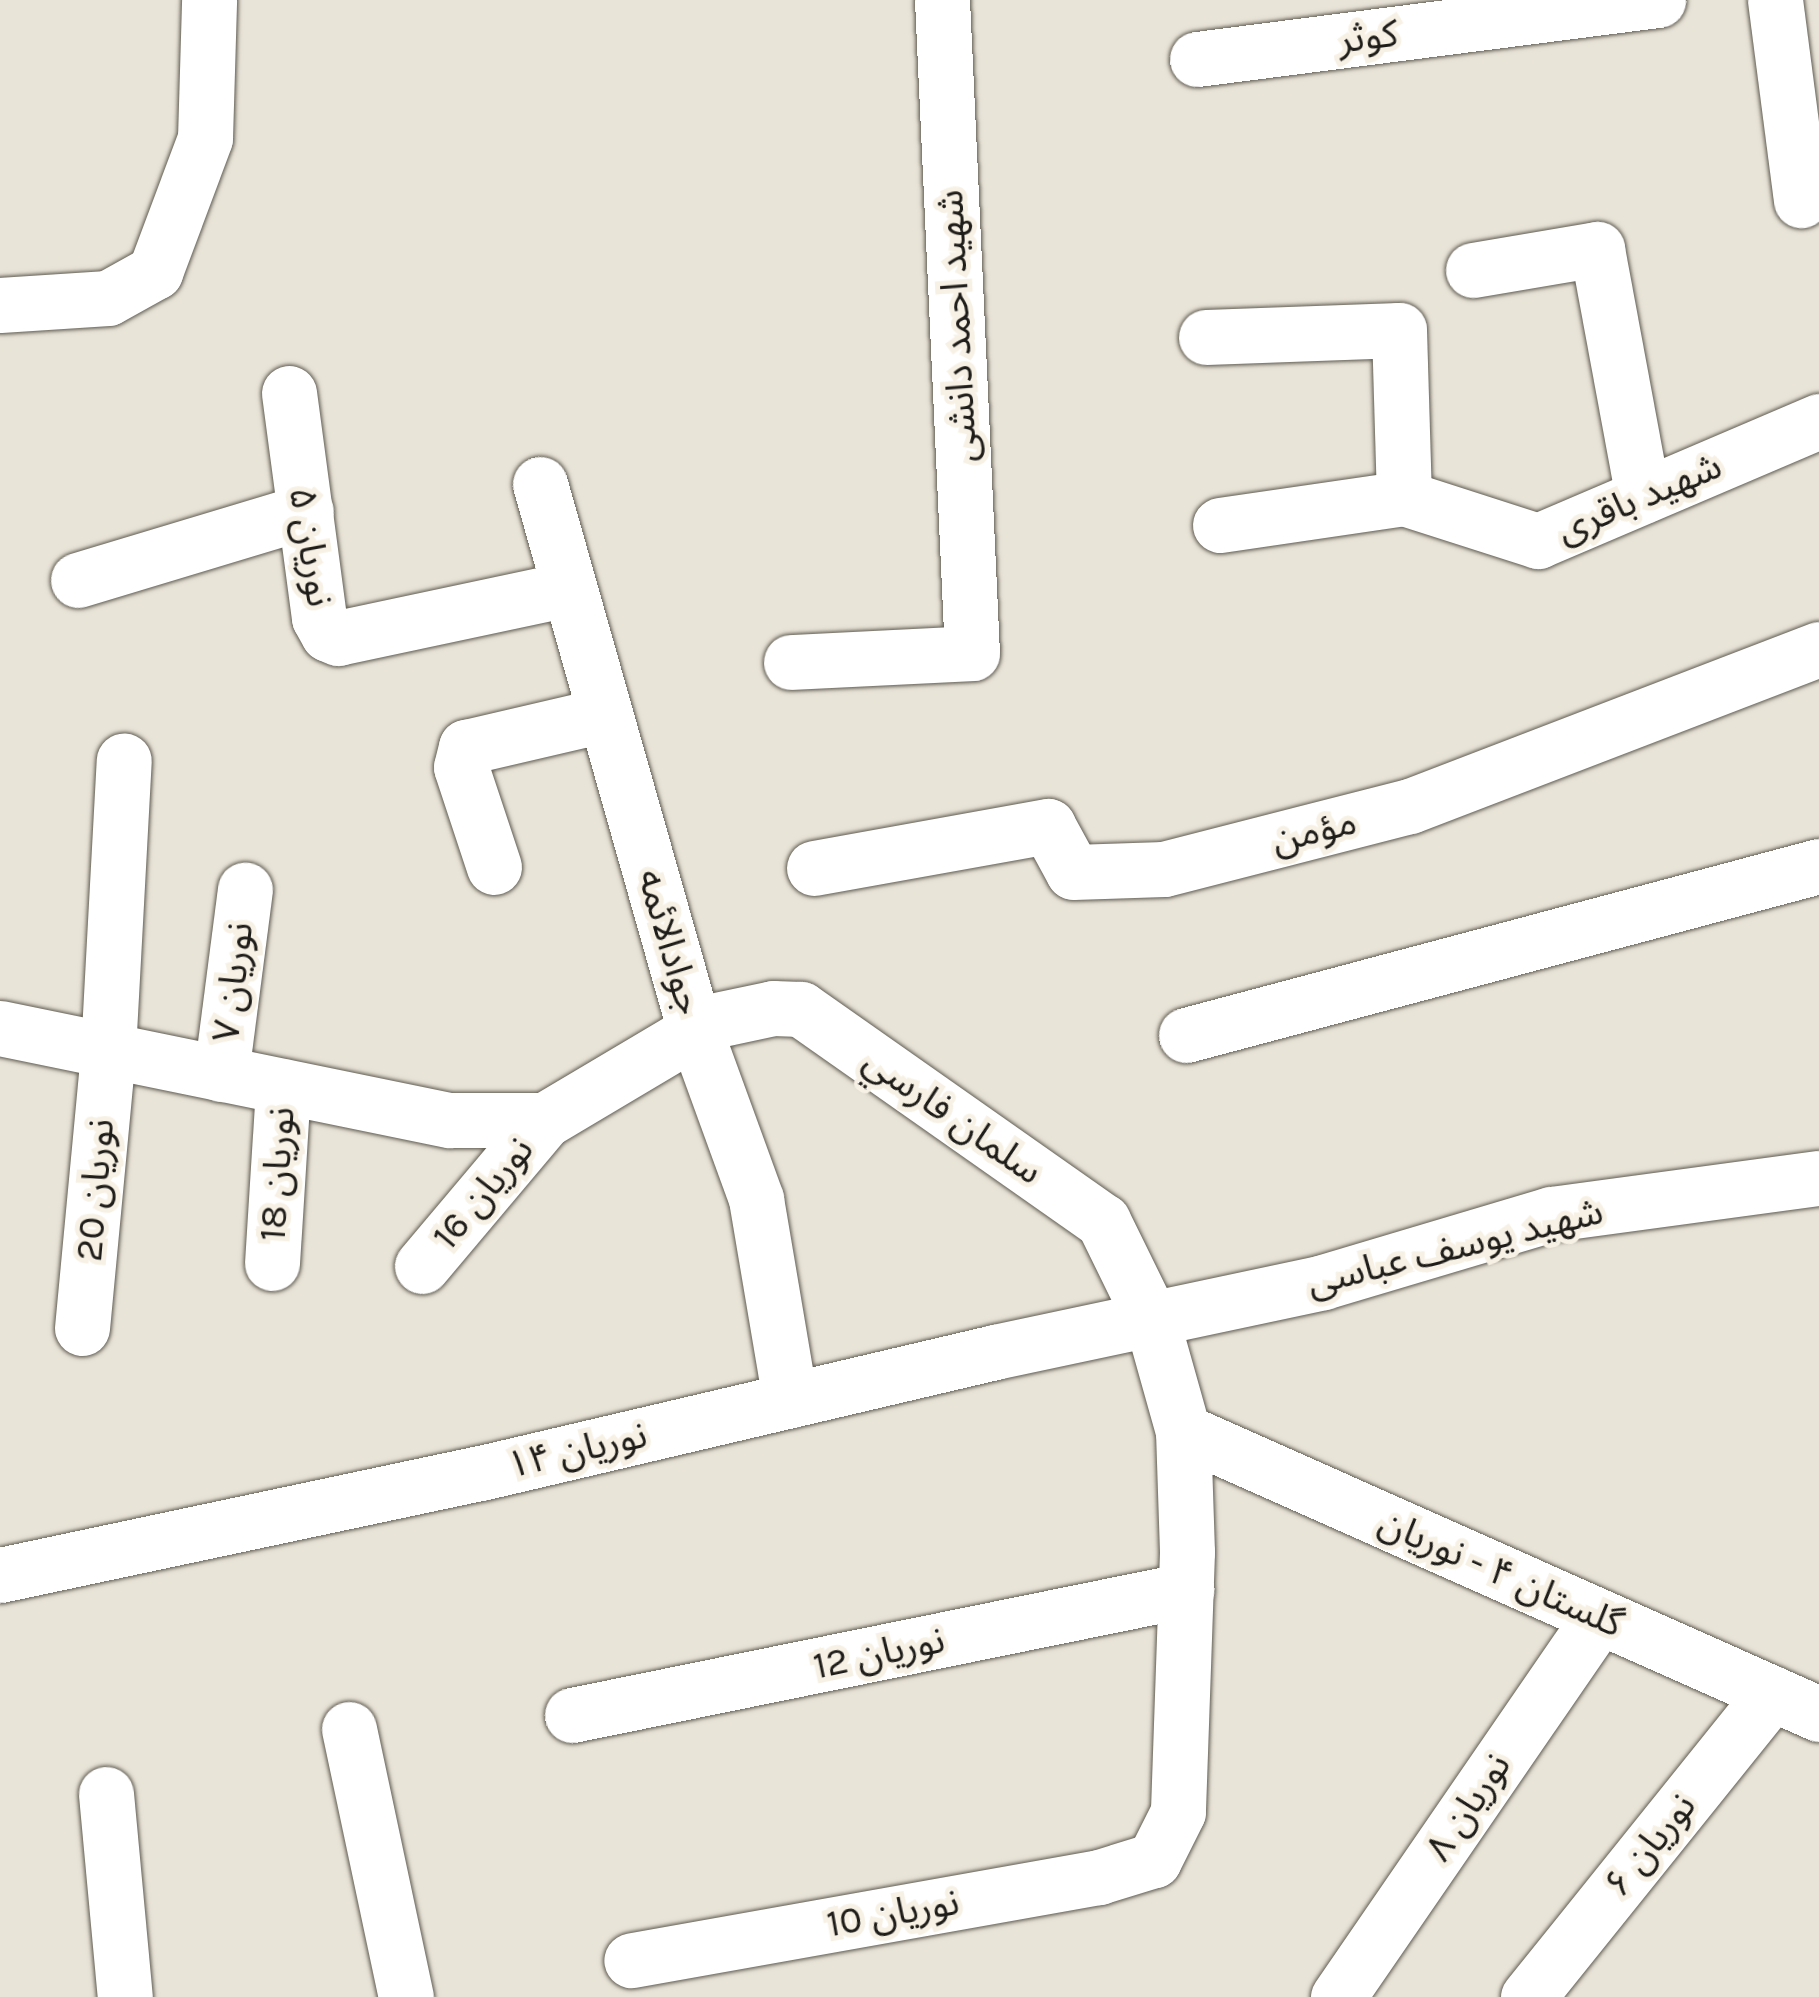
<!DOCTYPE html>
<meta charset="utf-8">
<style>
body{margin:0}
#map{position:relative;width:1819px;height:1997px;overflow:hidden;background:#e9e4d8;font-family:Karla,"Noto Sans Arabic",sans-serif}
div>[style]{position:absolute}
.roads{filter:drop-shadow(0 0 2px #605b51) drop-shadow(0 0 2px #605b51)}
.minor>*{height:55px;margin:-27.5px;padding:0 27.5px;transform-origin:27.5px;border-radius:27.5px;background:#fff}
span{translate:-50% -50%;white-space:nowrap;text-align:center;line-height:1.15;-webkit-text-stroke:10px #f7f1e5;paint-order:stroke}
.street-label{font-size:38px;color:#1f1d19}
</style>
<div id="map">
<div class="roads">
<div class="minor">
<div style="left:1775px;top:0;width:202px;rotate:82.6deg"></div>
<div style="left:1197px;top:59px;width:465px;rotate:-7.3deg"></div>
<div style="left:1473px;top:270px;width:126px;rotate:-9.6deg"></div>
<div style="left:1597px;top:249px;width:251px;rotate:79.5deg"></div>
<div style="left:0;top:305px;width:108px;rotate:-3.7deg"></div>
<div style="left:108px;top:298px;width:54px;rotate:-29deg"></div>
<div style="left:155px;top:272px;width:143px;rotate:-69.5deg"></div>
<div style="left:205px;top:138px;width:138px;rotate:-88.3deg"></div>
<div style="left:1206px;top:337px;width:193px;rotate:-2.1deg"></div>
<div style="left:1399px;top:330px;width:168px;rotate:88.3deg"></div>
<div style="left:289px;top:393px;width:227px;rotate:82.4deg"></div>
<div style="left:319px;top:618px;width:18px;rotate:61deg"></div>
<div style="left:328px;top:634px;width:11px;rotate:22deg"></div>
<div style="left:338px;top:638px;width:236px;rotate:-12deg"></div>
<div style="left:540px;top:484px;width:569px;rotate:74.18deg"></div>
<div style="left:695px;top:1031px;width:179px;rotate:70deg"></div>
<div style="left:756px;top:1199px;width:204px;rotate:80.4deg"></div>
<div style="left:1220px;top:525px;width:186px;rotate:-8.3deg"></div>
<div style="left:1404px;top:498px;width:141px;rotate:17.8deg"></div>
<div style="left:1538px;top:541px;width:306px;rotate:-23.1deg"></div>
<div style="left:78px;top:580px;width:238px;rotate:-16.8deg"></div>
<div style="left:791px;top:662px;width:181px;rotate:-2.8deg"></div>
<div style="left:972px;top:653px;width:654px;rotate:-92.63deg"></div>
<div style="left:494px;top:867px;width:105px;rotate:-108.3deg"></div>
<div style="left:461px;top:767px;width:21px;rotate:-76deg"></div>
<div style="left:466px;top:747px;width:141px;rotate:-13.1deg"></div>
<div style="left:814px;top:868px;width:238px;rotate:-10.2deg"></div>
<div style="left:1048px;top:826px;width:52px;rotate:61.5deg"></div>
<div style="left:1073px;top:872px;width:91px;rotate:-1.9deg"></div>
<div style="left:1164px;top:869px;width:254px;rotate:-14.4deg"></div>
<div style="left:1410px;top:806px;width:438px;rotate:-21deg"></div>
<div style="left:0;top:1028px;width:459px;rotate:11.6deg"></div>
<div style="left:450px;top:1120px;width:95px"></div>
<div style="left:545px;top:1120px;width:194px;rotate:-30.7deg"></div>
<div style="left:712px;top:1021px;width:62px;rotate:-12deg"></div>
<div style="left:773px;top:1008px;width:28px;rotate:2deg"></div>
<div style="left:801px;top:1009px;width:369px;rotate:35.1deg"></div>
<div style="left:1103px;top:1221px;width:111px;rotate:63.9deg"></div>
<div style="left:1152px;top:1321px;width:114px;rotate:74.3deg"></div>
<div style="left:1183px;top:1431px;width:121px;rotate:88.1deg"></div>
<div style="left:1187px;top:1552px;width:260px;rotate:92deg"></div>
<div style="left:1178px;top:1812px;width:54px;rotate:116.6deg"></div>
<div style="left:1154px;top:1860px;width:58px;rotate:162.8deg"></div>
<div style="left:1099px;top:1877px;width:475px;rotate:169.9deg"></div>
<div style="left:1186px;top:1035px;width:655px;rotate:-14.95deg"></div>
<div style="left:221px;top:1074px;width:186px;rotate:-82.6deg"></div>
<div style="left:272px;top:1263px;width:177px;rotate:-86.4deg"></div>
<div style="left:422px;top:1266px;width:191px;rotate:-49.9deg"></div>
<div style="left:82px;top:1328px;width:278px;rotate:-84.6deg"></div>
<div style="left:108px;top:1051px;width:291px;rotate:-86.9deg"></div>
<div style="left:1183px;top:1431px;width:696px;rotate:23.99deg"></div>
<div style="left:0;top:1575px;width:496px;rotate:-12deg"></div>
<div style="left:485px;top:1472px;width:524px;rotate:-13.24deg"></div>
<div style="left:995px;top:1352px;width:335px;rotate:-12deg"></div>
<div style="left:1323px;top:1282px;width:238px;rotate:-16.6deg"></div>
<div style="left:1551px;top:1214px;width:270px;rotate:-7.7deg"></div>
<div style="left:572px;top:1715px;width:627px;rotate:-11.51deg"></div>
<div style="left:349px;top:1729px;width:274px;rotate:78deg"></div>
<div style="left:106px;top:1794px;width:204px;rotate:84.7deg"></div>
<div style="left:1338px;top:1997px;width:461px;rotate:-55.5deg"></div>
<div style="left:1528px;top:1997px;width:390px;rotate:-51.2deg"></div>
</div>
</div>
<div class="street-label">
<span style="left:1368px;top:37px;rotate:-7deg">کوثر</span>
<span style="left:957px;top:326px;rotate:-93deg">شهید احمد دانشی</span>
<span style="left:1639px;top:498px;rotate:-23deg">شهید باقری</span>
<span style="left:311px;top:547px;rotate:81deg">نوریان ۵</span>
<span style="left:1314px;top:831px;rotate:-14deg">مؤمن</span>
<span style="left:670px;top:942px;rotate:74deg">جوادالائمه</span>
<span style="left:233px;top:982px;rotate:-83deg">نوریان ۷</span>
<span style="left:953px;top:1116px;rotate:35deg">سلمان فارسي</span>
<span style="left:277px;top:1174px;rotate:-86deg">نوریان 18</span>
<span style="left:95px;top:1190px;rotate:-85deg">نوریان 20</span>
<span style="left:483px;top:1193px;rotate:-50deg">نوریان 16</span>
<span style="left:1455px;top:1247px;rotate:-14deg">شهید یوسف عباسی</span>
<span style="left:577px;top:1450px;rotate:-13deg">نوریان ۱۴</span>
<span style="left:1501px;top:1573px;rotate:24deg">گلستان ۴ - نوریان</span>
<span style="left:879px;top:1653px;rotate:-12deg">نوریان 12</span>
<span style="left:1468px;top:1807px;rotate:-56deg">نوریان ۸</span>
<span style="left:1650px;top:1845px;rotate:-51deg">نوریان ۶</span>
<span style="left:893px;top:1913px;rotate:-10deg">نوریان 10</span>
</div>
</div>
